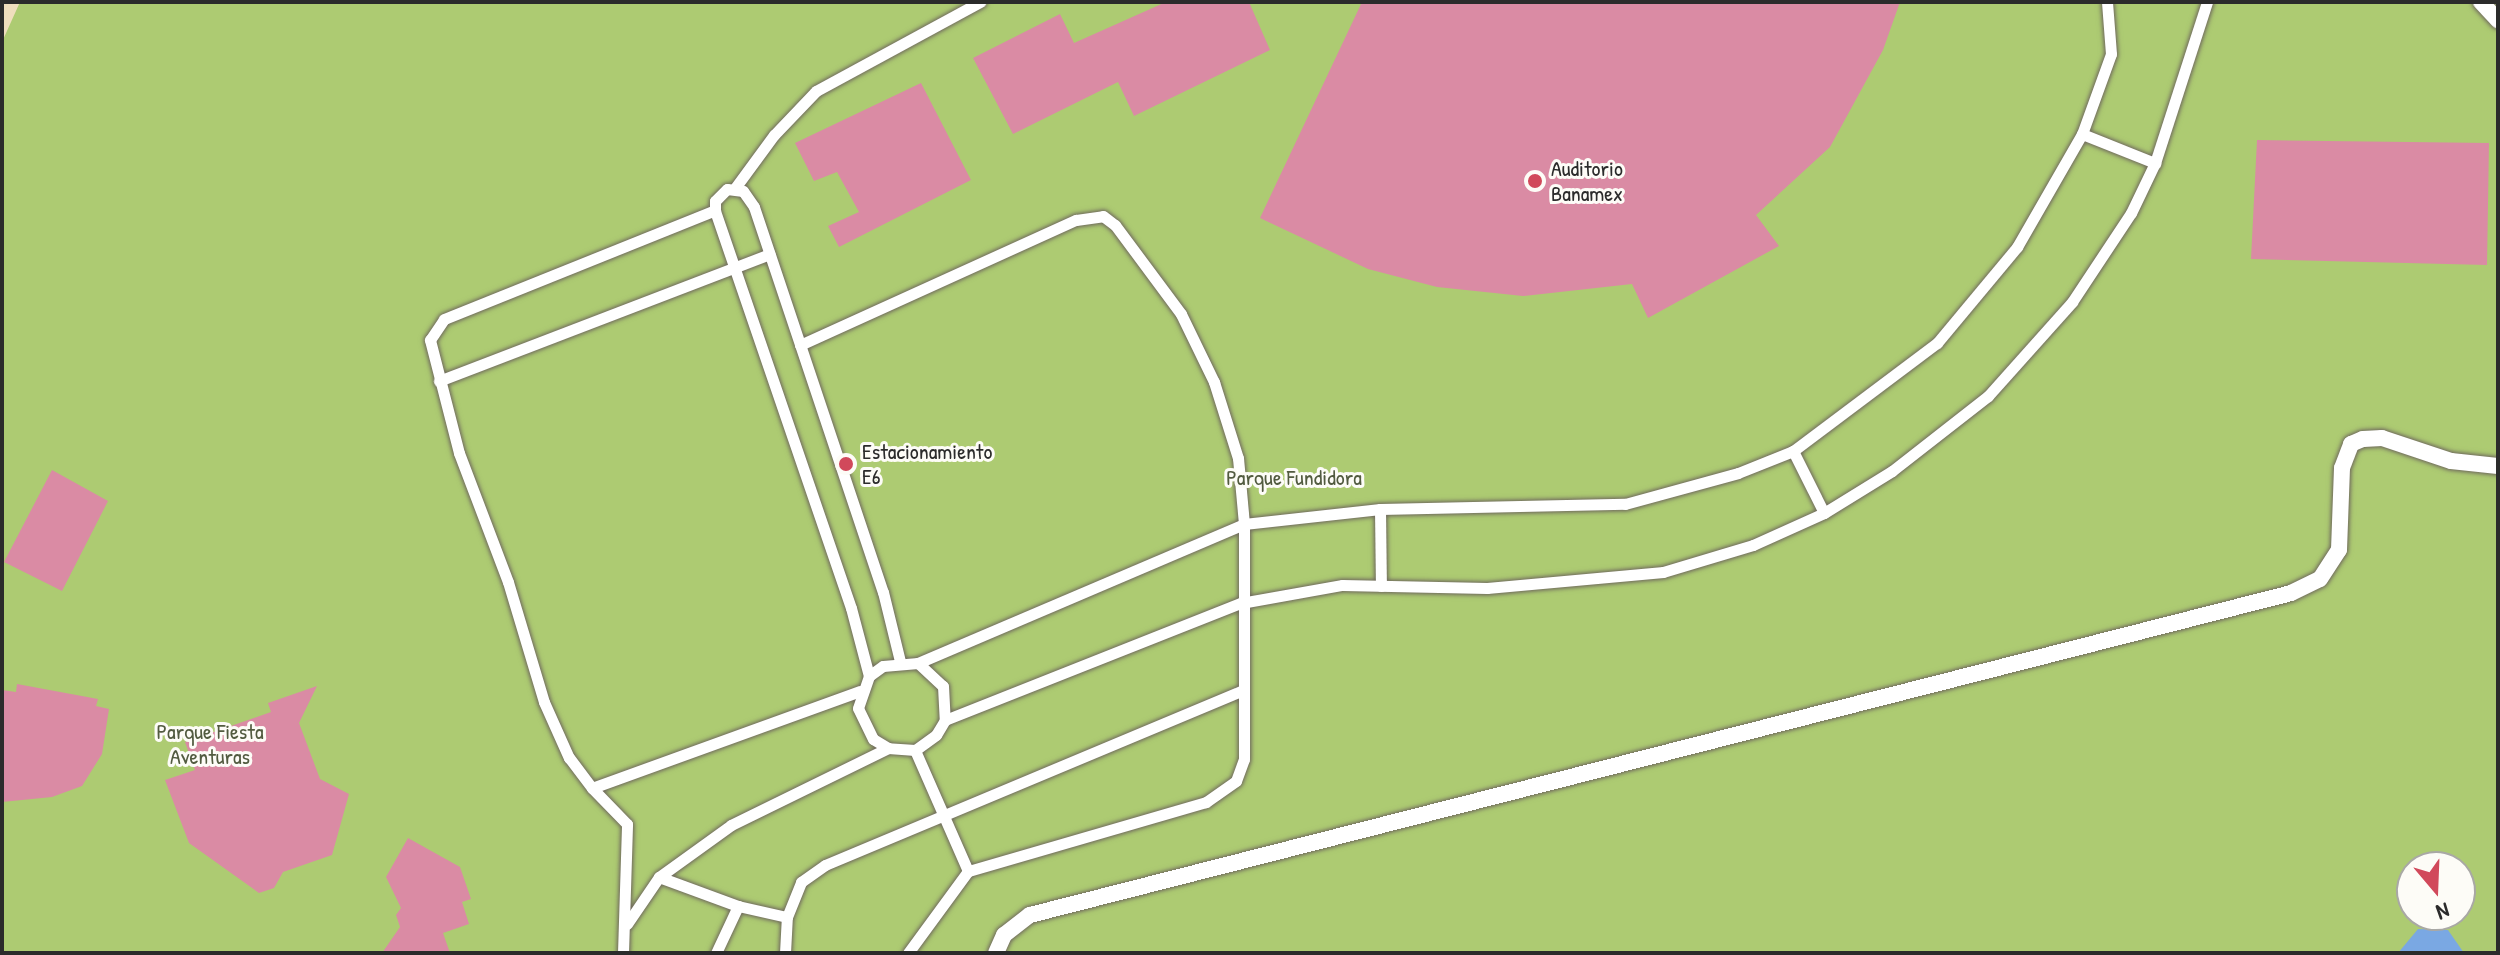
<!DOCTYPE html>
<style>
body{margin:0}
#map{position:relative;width:2500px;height:955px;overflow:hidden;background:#efdebd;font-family:"Patrick Hand",sans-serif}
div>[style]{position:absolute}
.green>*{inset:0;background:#adcb72}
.water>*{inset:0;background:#7aa8e3}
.building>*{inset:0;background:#da8ba4}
.roads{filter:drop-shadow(0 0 2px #706a5e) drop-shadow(0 0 2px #706a5e)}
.service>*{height:11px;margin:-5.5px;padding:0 5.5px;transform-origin:5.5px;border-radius:5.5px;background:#fff}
.pedestrian>*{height:16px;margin:-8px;padding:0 8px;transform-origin:8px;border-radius:8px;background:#fff}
.dots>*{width:22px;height:22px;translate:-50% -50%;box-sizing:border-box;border:4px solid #fdfcf7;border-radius:50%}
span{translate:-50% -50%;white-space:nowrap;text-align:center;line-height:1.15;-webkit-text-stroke:6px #fdfcf7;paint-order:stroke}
.poi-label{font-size:22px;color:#2b2b2b}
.left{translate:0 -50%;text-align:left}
.park-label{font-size:22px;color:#525b40}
.frame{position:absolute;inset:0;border:4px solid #2b2b2b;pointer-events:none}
.north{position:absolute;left:2396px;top:851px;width:80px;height:80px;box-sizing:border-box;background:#fdfcf7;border:2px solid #a9a8a5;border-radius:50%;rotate:161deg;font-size:22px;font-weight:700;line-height:32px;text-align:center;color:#2b2b2b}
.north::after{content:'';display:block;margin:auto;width:28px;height:36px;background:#d1495b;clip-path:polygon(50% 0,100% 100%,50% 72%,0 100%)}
</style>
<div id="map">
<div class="green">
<div style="clip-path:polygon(evenodd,20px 2px,2498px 2px,2498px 953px,2px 953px,2px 42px,20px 2px,2412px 867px,2460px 867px,2460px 915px,2412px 915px,2412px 867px)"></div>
</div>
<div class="water">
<div style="clip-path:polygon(2418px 929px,2448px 930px,2464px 953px,2398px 953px)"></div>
</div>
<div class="building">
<div style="clip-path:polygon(1166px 2px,1249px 2px,1270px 50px,1134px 116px,1118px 82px,1013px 134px,973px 58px,1060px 14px,1074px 43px)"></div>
<div style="clip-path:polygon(1362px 2px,1900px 2px,1883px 50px,1830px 147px,1756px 215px,1779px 246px,1648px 318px,1632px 284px,1523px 296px,1437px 287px,1368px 269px,1260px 218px)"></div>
<div style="clip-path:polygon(921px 83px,971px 180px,839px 247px,828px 226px,859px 212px,837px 172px,814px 181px,795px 143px)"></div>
<div style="clip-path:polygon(2257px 140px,2489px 143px,2487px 265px,2251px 259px)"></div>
<div style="clip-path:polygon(52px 470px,108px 501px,62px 591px,4px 562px)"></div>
<div style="clip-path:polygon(17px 684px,98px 699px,96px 706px,109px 709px,102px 754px,82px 786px,52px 797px,2px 802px,2px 690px,16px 692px)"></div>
<div style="clip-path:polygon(317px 686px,299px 723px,320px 779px,349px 794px,332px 855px,283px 872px,274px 888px,259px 893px,189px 843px,165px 780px,195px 770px,185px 742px,271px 712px,268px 703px)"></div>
<div style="clip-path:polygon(408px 838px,460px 867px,471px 899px,462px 902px,469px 924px,443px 933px,450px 953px,382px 953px,400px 927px,396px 915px,401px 908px,386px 877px)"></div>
</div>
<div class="roads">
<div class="service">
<div style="left:2082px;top:134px;width:79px;rotate:21.7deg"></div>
<div style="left:735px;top:188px;width:66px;rotate:-53.7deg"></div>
<div style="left:774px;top:135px;width:61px;rotate:-46.3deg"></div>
<div style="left:816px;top:91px;width:187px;rotate:-28.5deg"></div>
<div style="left:800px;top:345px;width:303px;rotate:-24.4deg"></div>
<div style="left:1076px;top:220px;width:27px;rotate:-8deg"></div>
<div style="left:1103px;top:216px;width:15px;rotate:37deg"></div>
<div style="left:1115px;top:225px;width:111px;rotate:53.4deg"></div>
<div style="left:1181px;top:314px;width:76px;rotate:64.1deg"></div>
<div style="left:1214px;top:382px;width:80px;rotate:72.5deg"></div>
<div style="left:1238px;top:458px;width:66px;rotate:84.8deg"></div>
<div style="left:1244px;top:524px;width:235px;rotate:90deg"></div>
<div style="left:1244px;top:759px;width:23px;rotate:110deg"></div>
<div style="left:1236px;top:781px;width:37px;rotate:145deg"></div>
<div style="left:1206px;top:802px;width:248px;rotate:163.8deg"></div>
<div style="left:439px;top:381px;width:354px;rotate:-21deg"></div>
<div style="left:1793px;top:451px;width:69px;rotate:63.4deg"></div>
<div style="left:1380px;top:509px;width:77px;rotate:89.3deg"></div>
<div style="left:918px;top:663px;width:34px;rotate:43deg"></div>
<div style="left:943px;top:686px;width:34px;rotate:87deg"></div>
<div style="left:945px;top:720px;width:17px;rotate:121deg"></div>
<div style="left:936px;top:735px;width:26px;rotate:144deg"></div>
<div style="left:915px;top:750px;width:27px;rotate:-176deg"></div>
<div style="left:888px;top:748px;width:17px;rotate:-149deg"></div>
<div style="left:873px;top:739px;width:34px;rotate:-116deg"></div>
<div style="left:858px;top:708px;width:34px;rotate:-71deg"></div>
<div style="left:869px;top:676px;width:17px;rotate:-36deg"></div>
<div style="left:883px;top:666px;width:35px;rotate:-5deg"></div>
<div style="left:918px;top:663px;width:354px;rotate:-23.1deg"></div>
<div style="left:1244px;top:524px;width:137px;rotate:-6.3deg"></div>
<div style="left:1380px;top:509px;width:245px;rotate:-1.2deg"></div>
<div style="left:1625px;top:504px;width:117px;rotate:-15.3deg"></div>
<div style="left:1738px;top:473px;width:59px;rotate:-21.8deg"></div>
<div style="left:1793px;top:451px;width:180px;rotate:-36.9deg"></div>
<div style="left:1937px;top:343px;width:125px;rotate:-50.2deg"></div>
<div style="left:2017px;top:247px;width:130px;rotate:-60.1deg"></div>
<div style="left:2082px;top:134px;width:85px;rotate:-70.1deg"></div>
<div style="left:2111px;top:54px;width:52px;rotate:-94.4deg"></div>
<div style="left:869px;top:676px;width:70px;rotate:-104.8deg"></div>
<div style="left:851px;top:608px;width:421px;rotate:-108.9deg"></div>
<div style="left:715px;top:210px;width:9px;rotate:-90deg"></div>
<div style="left:715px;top:201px;width:17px;rotate:-45deg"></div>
<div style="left:727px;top:189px;width:16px;rotate:7deg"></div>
<div style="left:743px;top:191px;width:19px;rotate:55deg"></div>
<div style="left:754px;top:207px;width:406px;rotate:71.5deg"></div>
<div style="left:883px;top:592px;width:71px;rotate:76.2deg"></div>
<div style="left:945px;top:720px;width:318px;rotate:-21.6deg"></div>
<div style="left:1241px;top:603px;width:103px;rotate:-10.1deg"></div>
<div style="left:1342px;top:585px;width:145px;rotate:1.2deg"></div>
<div style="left:1487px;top:588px;width:177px;rotate:-5.2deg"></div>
<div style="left:1663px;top:572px;width:94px;rotate:-16.7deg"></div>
<div style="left:1753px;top:545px;width:78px;rotate:-24.3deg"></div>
<div style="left:1824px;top:513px;width:80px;rotate:-31.7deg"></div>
<div style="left:1892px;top:471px;width:122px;rotate:-38deg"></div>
<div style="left:1988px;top:396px;width:126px;rotate:-48.2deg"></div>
<div style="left:2072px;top:302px;width:107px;rotate:-56.5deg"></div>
<div style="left:2131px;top:213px;width:55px;rotate:-64.4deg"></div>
<div style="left:2155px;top:163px;width:169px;rotate:-72.1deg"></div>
<div style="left:592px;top:788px;width:38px;rotate:-127deg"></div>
<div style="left:569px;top:758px;width:61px;rotate:-114.1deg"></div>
<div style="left:544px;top:702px;width:125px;rotate:-106.7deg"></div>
<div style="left:508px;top:582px;width:138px;rotate:-110.8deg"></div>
<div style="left:459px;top:453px;width:117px;rotate:-104.4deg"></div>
<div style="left:430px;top:340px;width:25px;rotate:-56deg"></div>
<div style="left:444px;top:319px;width:292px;rotate:-21.9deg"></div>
<div style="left:659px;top:877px;width:84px;rotate:20.2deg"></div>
<div style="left:738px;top:906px;width:50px;rotate:12.7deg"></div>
<div style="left:787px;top:917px;width:38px;rotate:-68deg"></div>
<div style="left:801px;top:882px;width:29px;rotate:-35deg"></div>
<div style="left:825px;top:865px;width:450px;rotate:-22.7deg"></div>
<div style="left:627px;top:924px;width:57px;rotate:-55.8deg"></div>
<div style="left:659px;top:877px;width:89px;rotate:-35.8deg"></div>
<div style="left:731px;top:825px;width:175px;rotate:-26.1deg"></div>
<div style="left:623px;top:953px;width:129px;rotate:-88.2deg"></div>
<div style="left:627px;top:824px;width:50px;rotate:-134.2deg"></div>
<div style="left:592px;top:788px;width:285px;rotate:-19.9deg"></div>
<div style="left:716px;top:953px;width:52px;rotate:-64.9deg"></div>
<div style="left:785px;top:953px;width:36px;rotate:-87deg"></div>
<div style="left:908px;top:953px;width:102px;rotate:-53.8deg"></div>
<div style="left:968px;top:871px;width:132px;rotate:-113.7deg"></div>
</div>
<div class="pedestrian">
<div style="left:2481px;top:2px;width:25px;rotate:47deg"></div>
<div style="left:996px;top:953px;width:20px;rotate:-66deg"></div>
<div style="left:1004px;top:935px;width:33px;rotate:-38deg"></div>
<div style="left:1030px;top:915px;width:1301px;rotate:-14.32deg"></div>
<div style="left:2291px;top:593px;width:32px;rotate:-26deg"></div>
<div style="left:2320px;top:579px;width:35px;rotate:-57deg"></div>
<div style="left:2339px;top:550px;width:82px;rotate:-87.9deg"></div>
<div style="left:2342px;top:468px;width:26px;rotate:-69deg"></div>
<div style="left:2351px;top:444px;width:13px;rotate:-23deg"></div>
<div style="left:2363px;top:439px;width:19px;rotate:-3deg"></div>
<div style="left:2382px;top:438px;width:73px;rotate:18.4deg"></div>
<div style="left:2451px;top:461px;width:47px;rotate:6.1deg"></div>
</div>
</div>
<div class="dots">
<div style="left:1535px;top:181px;background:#d1495b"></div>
<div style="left:846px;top:464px;background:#d1495b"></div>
</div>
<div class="poi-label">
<span class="left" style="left:1551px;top:181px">Auditorio<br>Banamex</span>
<span class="left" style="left:862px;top:464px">Estacionamiento<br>E6</span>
</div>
<div class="park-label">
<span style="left:1294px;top:478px">Parque Fundidora</span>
<span style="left:210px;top:744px">Parque Fiesta<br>Aventuras</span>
</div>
<div class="frame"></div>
<div class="north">N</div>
</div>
